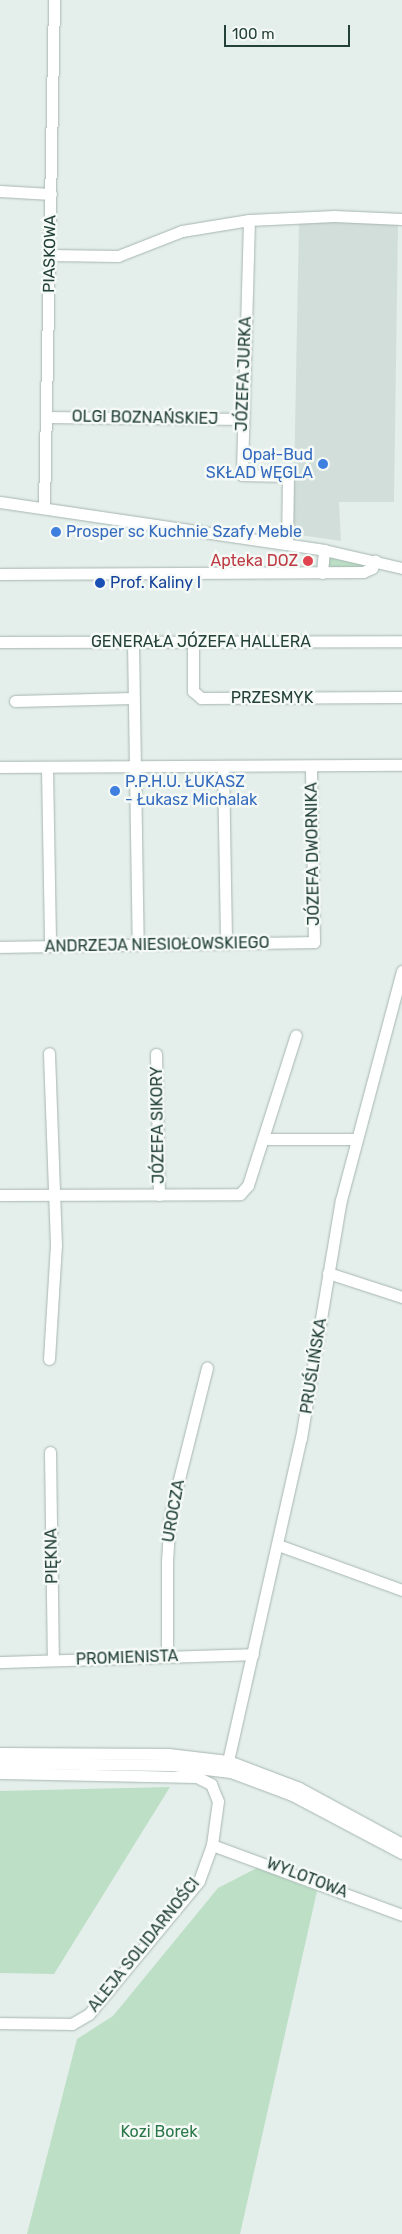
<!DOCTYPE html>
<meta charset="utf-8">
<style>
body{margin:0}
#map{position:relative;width:402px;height:2234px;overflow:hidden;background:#e4eeea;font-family:Rubik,sans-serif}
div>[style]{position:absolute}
.built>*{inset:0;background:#d2ded9}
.green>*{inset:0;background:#bcdfc6}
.roads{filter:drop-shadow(0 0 1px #a6b6b1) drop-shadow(0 0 1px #a6b6b1)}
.minor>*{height:11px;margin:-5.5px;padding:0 5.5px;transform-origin:5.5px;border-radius:5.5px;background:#fff}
.dots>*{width:14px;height:14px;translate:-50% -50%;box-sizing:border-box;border:2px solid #f5faf7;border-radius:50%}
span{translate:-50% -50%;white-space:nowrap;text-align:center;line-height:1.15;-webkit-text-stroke:5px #f5faf7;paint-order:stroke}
.street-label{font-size:16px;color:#234039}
.shop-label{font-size:16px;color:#366cbe}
.right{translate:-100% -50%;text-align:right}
.left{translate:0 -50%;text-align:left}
.health-label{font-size:16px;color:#be3a42}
.transit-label{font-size:16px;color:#164399}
.park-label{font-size:16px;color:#2b784a}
.scale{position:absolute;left:224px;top:25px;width:126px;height:22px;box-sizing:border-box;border:2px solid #234039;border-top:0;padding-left:6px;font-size:15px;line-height:18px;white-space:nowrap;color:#234039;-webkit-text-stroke:4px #f5faf7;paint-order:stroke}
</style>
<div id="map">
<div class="built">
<div style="clip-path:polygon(340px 220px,398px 224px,394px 502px,339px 502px,341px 541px,293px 534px,299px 223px)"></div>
</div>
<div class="green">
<div style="clip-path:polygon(330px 556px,365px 565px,364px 567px,328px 568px,327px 558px)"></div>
<div style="clip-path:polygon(170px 1787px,54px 1974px,0 1973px,0 1791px)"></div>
<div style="clip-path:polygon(257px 1868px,317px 1891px,240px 2234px,27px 2234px,77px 2039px,113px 2016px,218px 1888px)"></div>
</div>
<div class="roads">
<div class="minor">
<div style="left:0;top:191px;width:51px;rotate:3.4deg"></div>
<div style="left:249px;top:220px;width:255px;rotate:91.6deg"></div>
<div style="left:242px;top:475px;width:46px;rotate:1.2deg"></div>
<div style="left:288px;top:476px;width:68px;rotate:90.8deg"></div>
<div style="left:50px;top:255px;width:68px;rotate:0.8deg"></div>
<div style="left:118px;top:256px;width:69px;rotate:-21.3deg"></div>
<div style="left:182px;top:231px;width:68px;rotate:-9.3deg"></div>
<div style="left:249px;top:220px;width:85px;rotate:-2.7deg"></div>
<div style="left:334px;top:216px;width:68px;rotate:2.5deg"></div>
<div style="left:48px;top:417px;width:195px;rotate:0.6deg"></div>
<div style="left:0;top:502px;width:328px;rotate:8.4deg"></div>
<div style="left:324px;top:550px;width:80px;rotate:13deg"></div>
<div style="left:44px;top:508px;width:508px;rotate:-88.87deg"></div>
<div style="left:322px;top:573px;width:23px;rotate:-85deg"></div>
<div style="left:0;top:574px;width:363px;rotate:-0.3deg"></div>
<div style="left:363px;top:572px;width:10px;rotate:-24deg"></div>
<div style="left:372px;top:568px;width:8px;rotate:-67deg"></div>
<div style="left:0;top:642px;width:402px;rotate:-0.1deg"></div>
<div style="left:133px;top:642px;width:303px;rotate:89.1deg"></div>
<div style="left:193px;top:643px;width:48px;rotate:90deg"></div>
<div style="left:193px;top:691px;width:11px;rotate:41deg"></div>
<div style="left:201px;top:698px;width:201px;rotate:-0.3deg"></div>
<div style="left:15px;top:701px;width:118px;rotate:-1.5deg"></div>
<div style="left:0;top:767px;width:402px;rotate:-0.3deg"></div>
<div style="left:223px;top:767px;width:177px;rotate:89deg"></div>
<div style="left:47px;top:768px;width:178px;rotate:89deg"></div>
<div style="left:0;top:947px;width:314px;rotate:-0.9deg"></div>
<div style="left:314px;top:942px;width:176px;rotate:-91deg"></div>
<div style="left:156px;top:1054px;width:141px;rotate:88.8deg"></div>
<div style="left:264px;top:1139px;width:92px"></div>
<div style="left:0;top:1195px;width:240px;rotate:-0.2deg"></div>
<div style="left:240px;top:1194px;width:12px;rotate:-48deg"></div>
<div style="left:248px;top:1185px;width:157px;rotate:-72.3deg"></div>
<div style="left:328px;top:1273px;width:78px;rotate:18deg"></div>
<div style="left:49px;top:1359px;width:114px;rotate:-86.5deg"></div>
<div style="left:56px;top:1245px;width:192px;rotate:-92.1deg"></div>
<div style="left:50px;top:1452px;width:208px;rotate:89.2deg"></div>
<div style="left:278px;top:1545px;width:132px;rotate:19.9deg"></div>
<div style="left:167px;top:1657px;width:96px;rotate:-90deg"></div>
<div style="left:167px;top:1561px;width:46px;rotate:-86.3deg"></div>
<div style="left:170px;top:1515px;width:152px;rotate:-75.9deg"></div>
<div style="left:0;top:1662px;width:253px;rotate:-1.8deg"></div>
<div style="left:0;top:1753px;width:168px;rotate:0.3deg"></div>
<div style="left:168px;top:1754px;width:60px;rotate:6.7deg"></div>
<div style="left:228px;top:1761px;width:76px;rotate:20.8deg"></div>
<div style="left:299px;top:1788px;width:117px;rotate:28.5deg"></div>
<div style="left:228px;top:1761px;width:331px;rotate:-77.3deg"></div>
<div style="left:301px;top:1438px;width:241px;rotate:-80.5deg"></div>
<div style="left:341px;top:1200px;width:237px;rotate:-75.1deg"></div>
<div style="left:0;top:1763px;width:172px;rotate:0.7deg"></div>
<div style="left:172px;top:1765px;width:59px;rotate:6.8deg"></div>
<div style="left:231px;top:1772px;width:65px;rotate:20.7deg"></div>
<div style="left:292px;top:1795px;width:124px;rotate:27.8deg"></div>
<div style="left:0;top:1773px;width:197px;rotate:1.2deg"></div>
<div style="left:197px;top:1777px;width:16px;rotate:27deg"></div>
<div style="left:211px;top:1784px;width:18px;rotate:68deg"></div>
<div style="left:218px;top:1801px;width:44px;rotate:97.8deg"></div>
<div style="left:212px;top:1845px;width:38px;rotate:110deg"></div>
<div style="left:199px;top:1881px;width:173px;rotate:129.6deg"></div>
<div style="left:89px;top:2014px;width:20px;rotate:150deg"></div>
<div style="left:72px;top:2024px;width:72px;rotate:-179.2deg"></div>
<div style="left:212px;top:1845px;width:202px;rotate:20.2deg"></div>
</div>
</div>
<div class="dots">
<div style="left:323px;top:464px;background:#3f7fe0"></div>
<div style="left:56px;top:532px;background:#3f7fe0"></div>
<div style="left:308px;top:561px;background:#e0444e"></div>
<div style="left:100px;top:583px;background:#1a4fb4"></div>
<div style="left:115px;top:791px;background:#3f7fe0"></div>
</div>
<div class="street-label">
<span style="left:50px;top:254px;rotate:-89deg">PIASKOWA</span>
<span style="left:244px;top:374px;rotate:-88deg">JÓZEFA JURKA</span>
<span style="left:145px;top:418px;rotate:1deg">OLGI BOZNAŃSKIEJ</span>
<span style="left:201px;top:642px">GENERAŁA JÓZEFA HALLERA</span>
<span style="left:272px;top:698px">PRZESMYK</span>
<span style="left:313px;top:854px;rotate:-91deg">JÓZEFA DWORNIKA</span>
<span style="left:157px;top:945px;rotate:-1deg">ANDRZEJA NIESIOŁOWSKIEGO</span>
<span style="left:158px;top:1125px;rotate:-91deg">JÓZEFA SIKORY</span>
<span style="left:314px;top:1366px;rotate:-81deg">PRUŚLIŃSKA</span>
<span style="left:174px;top:1511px;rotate:-80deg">UROCZA</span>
<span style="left:52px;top:1556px;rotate:-91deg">PIĘKNA</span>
<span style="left:127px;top:1658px;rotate:-2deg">PROMIENISTA</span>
<span style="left:307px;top:1878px;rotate:21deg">WYLOTOWA</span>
<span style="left:144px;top:1945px;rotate:-51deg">ALEJA SOLIDARNOŚCI</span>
</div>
<div class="shop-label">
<span class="right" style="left:313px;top:464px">Opał-Bud<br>SKŁAD WĘGLA</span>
<span class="left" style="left:66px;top:532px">Prosper sc Kuchnie Szafy Meble</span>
<span class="left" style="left:125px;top:791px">P.P.H.U. ŁUKASZ<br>- Łukasz Michalak</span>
</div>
<div class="health-label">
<span class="right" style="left:298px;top:561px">Apteka DOZ</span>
</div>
<div class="transit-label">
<span class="left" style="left:110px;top:583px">Prof. Kaliny I</span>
</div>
<div class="park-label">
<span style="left:159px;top:2132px">Kozi Borek</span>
</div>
<div class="scale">100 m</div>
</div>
